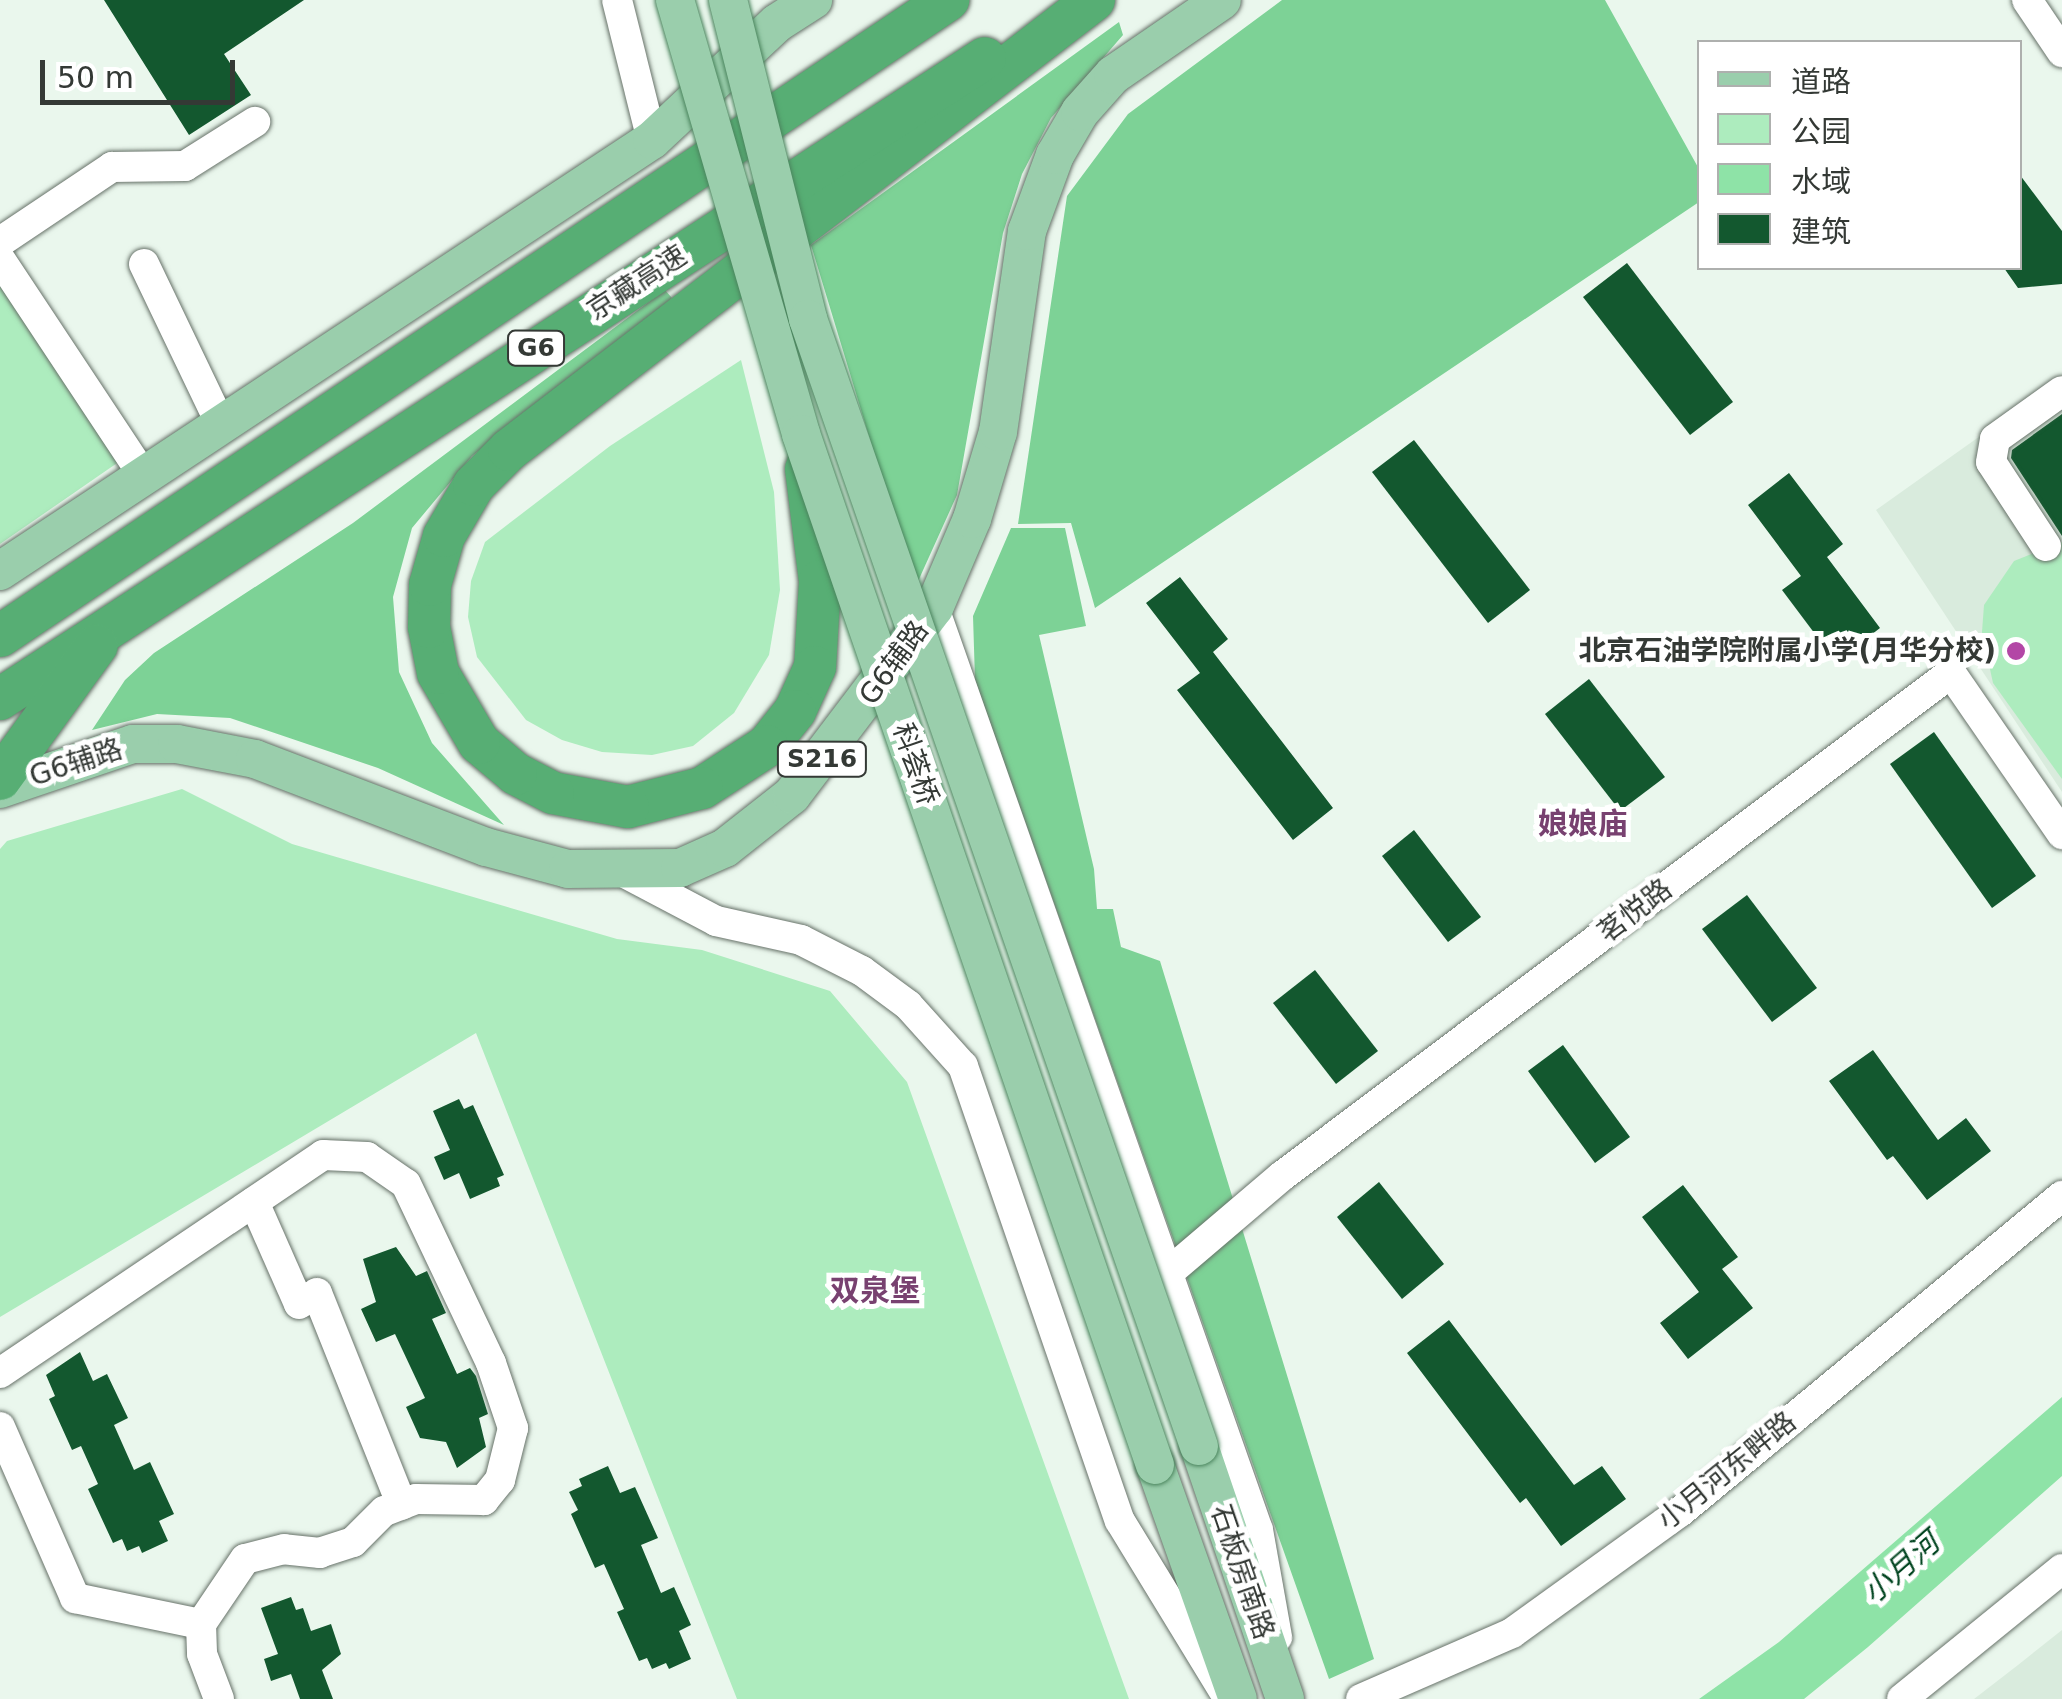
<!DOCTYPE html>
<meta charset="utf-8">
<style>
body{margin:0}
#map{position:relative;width:2062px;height:1699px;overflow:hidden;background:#eaf7ed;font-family:"DejaVu Sans","Noto Sans SC",sans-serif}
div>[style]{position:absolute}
.built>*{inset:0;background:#d9ebdd}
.green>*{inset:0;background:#adecbe}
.forest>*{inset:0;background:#7dd296}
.water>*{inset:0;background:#8ee3a7}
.building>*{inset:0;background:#13582f}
.roads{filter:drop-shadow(0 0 2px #677269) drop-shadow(0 0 2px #677269)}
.minor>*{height:30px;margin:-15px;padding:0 15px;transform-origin:15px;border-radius:15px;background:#fff}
.major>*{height:38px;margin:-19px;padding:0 19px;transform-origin:19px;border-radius:19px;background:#9aceac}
.highway>*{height:42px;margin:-21px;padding:0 21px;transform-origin:21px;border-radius:21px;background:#57ae74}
.bridges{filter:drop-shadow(0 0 2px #4b855e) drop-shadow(0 0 2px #4b855e)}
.major-bridge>*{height:38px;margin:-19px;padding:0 19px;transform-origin:19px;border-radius:19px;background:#9aceac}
.dots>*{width:28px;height:28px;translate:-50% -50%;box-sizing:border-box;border:5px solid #fff;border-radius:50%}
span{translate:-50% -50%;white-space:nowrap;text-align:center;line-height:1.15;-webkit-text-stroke:10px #fff;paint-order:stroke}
.shield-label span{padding:2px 8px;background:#fff;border:2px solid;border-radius:8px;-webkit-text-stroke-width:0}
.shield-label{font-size:25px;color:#343935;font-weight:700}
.street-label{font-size:28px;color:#343935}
.poi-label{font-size:28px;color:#343935;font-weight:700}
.right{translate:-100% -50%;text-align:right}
.neighbourhood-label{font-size:30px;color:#784170;font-weight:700}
.water-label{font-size:30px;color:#00441f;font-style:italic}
.legend{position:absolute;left:1697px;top:40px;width:325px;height:230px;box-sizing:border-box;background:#fff;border:2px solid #aeb0ae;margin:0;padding:12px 18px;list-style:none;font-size:30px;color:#343935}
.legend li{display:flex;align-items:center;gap:20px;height:50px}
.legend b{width:50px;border:2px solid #aeb0ae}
.scale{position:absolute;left:40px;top:60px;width:195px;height:45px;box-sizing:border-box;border:5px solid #343935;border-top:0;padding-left:12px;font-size:30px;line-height:35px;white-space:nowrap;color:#343935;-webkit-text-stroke:8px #fff;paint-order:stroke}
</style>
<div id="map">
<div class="built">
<div style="clip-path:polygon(2062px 378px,2062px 792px,1876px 510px)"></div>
<div style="clip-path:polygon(2062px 1630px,2062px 1699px,1974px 1699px,2018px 1665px)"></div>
</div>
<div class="green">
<div style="clip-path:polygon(0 276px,123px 459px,0 544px)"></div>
<div style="clip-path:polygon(741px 360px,774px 492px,780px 590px,769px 655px,734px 713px,693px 746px,652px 755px,602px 752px,562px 740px,526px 720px,477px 657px,468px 617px,471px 581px,485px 542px,610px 446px)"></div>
<div style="clip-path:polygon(2062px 542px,2062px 779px,1993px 683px,1982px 632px,1984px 605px,2014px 561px)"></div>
<div style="clip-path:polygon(182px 789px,292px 844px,617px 939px,702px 950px,830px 991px,907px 1082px,1129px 1699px,737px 1699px,476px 1033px,0 1317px,0 849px,7px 841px)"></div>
</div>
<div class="forest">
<div style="clip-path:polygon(1282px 0,1605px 0,1699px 169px,1699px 202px,1095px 608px,1071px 523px,1018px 524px,1067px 196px,1128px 114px)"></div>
<div style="clip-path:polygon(1119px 22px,1123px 35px,1051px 118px,1022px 174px,1003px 233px,957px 495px,915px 588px,811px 245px)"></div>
<div style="clip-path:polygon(665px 290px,672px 298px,660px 308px,472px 456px,412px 528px,393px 597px,399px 672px,432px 743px,504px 825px,378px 768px,230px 718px,157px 714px,92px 730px,125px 680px,154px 653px,353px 523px)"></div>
<div style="clip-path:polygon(1011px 528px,1065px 528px,1086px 626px,1039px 635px,1094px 869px,1097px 909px,1113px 909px,1121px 947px,1160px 961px,1374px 1659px,1329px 1679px,975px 680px,973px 616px)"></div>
</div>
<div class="water">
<div style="clip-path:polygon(2062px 1397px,2062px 1476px,1868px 1647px,1804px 1699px,1699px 1699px,1779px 1642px)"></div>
</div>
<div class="building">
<div style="clip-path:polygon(104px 0,304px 0,224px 54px,251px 95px,189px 135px)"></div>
<div style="clip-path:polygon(2020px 175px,2062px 231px,2062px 284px,2018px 288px,2004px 268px,2020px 268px)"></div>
<div style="clip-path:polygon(1627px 263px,1733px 402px,1690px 435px,1583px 297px)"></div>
<div style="clip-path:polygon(2062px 414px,2062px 536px,2011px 458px,2012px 450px)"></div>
<div style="clip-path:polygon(1414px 440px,1530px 590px,1488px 623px,1372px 472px)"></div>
<div style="clip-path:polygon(1789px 473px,1843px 544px,1827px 557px,1880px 628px,1836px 662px,1782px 590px,1801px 576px,1748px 505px)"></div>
<div style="clip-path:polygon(1180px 577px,1228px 639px,1213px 652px,1333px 808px,1293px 840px,1177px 690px,1200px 673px,1146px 603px)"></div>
<div style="clip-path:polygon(1589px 679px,1665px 777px,1620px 811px,1545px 714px)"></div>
<div style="clip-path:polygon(1934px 732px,2036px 876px,1992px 908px,1890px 764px)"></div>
<div style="clip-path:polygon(1414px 830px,1481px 917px,1448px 942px,1382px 856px)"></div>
<div style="clip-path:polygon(1747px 895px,1817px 988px,1772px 1022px,1702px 929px)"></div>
<div style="clip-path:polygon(1315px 970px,1378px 1051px,1336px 1084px,1273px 1003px)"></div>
<div style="clip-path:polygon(1563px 1045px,1630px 1137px,1595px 1163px,1528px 1071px)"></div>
<div style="clip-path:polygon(1873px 1050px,1938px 1140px,1966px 1118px,1991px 1151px,1927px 1200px,1893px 1156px,1887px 1160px,1829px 1081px)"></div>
<div style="clip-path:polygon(459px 1099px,464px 1109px,473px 1105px,504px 1175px,497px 1178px,500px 1186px,470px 1199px,459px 1173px,444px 1180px,434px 1157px,450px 1150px,433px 1111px)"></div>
<div style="clip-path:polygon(1379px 1182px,1444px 1264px,1402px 1299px,1337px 1217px)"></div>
<div style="clip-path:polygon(1683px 1185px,1738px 1257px,1722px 1269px,1753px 1308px,1688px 1359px,1660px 1323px,1699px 1292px,1642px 1217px)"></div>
<div style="clip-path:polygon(396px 1247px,416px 1276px,427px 1271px,446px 1313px,432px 1319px,457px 1374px,470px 1368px,476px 1376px,488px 1414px,479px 1418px,486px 1447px,457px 1468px,446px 1442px,420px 1438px,406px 1407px,425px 1398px,395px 1334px,376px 1342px,361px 1309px,376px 1302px,363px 1259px)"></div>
<div style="clip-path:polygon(1449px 1320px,1574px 1485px,1602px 1466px,1626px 1499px,1561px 1546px,1526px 1498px,1520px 1503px,1407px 1353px)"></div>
<div style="clip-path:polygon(80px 1352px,93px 1381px,107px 1374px,128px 1418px,114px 1425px,134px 1470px,150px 1462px,174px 1514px,159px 1521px,168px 1541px,142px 1553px,139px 1546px,127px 1551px,122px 1539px,113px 1543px,88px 1489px,98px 1484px,81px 1446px,72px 1450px,49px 1399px,55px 1396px,46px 1375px)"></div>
<div style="clip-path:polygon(608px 1466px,620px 1493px,635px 1487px,658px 1538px,641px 1545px,661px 1593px,674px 1587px,691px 1625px,679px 1631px,691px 1659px,669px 1669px,666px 1663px,652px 1669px,647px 1658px,639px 1661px,617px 1612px,624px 1609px,604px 1564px,595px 1568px,571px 1514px,578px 1510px,569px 1492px,582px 1486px,579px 1479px)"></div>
<div style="clip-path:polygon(291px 1597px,296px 1610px,303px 1608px,311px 1631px,331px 1624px,341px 1654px,322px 1670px,333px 1699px,300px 1699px,291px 1674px,271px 1681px,264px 1659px,278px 1654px,261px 1608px)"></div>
</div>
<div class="roads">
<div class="minor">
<div style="left:617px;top:0;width:144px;rotate:76deg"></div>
<div style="left:2027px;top:0;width:63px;rotate:56.1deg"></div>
<div style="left:0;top:242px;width:135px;rotate:-33.8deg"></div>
<div style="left:112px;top:167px;width:73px;rotate:-0.8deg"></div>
<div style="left:185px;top:166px;width:83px;rotate:-32.2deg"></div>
<div style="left:0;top:259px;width:263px;rotate:56.5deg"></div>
<div style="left:144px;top:264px;width:181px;rotate:64.4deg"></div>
<div style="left:2046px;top:546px;width:100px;rotate:-123.2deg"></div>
<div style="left:1991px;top:462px;width:23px;rotate:-80deg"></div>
<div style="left:1995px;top:439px;width:82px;rotate:-35.6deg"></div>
<div style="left:934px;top:608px;width:977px;rotate:70.64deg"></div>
<div style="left:1258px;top:1530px;width:109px;rotate:79.9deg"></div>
<div style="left:625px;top:873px;width:103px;rotate:27.8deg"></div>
<div style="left:716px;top:921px;width:87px;rotate:12.6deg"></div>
<div style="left:801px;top:940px;width:68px;rotate:26.9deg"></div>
<div style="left:862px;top:971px;width:57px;rotate:36.5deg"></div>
<div style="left:908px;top:1005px;width:82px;rotate:48deg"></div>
<div style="left:963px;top:1066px;width:481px;rotate:71deg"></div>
<div style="left:1120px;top:1521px;width:198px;rotate:58.6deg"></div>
<div style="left:254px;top:1202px;width:111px;rotate:66.2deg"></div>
<div style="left:299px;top:1304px;width:21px;rotate:-31deg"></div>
<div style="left:317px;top:1293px;width:228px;rotate:68.2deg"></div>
<div style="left:1168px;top:1273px;width:150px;rotate:-40.4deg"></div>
<div style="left:1282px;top:1176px;width:837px;rotate:-36.94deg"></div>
<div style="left:1951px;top:673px;width:196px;rotate:55.4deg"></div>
<div style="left:0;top:1373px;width:390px;rotate:-34deg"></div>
<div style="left:323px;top:1155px;width:44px;rotate:2.6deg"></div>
<div style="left:367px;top:1157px;width:47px;rotate:34.7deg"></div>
<div style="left:406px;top:1184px;width:198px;rotate:64.6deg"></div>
<div style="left:491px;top:1363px;width:69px;rotate:71.3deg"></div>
<div style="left:513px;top:1428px;width:54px;rotate:104deg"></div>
<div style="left:500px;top:1480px;width:26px;rotate:129deg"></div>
<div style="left:484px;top:1500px;width:68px;rotate:-179.2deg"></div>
<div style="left:416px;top:1499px;width:34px;rotate:159deg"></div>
<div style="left:384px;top:1511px;width:44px;rotate:135deg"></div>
<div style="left:353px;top:1542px;width:35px;rotate:162deg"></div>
<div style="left:320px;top:1553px;width:36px;rotate:-174deg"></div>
<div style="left:284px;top:1549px;width:40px;rotate:165.6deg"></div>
<div style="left:245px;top:1559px;width:78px;rotate:124.1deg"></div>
<div style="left:201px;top:1624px;width:30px;rotate:88deg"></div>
<div style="left:202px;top:1654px;width:48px;rotate:69.3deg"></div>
<div style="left:0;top:1427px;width:187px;rotate:66.3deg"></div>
<div style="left:75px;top:1598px;width:129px;rotate:11.7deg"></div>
<div style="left:1361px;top:1699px;width:165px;rotate:-23.6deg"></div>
<div style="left:1512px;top:1633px;width:207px;rotate:-35.8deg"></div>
<div style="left:1680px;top:1512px;width:496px;rotate:-39.6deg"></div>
<div style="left:1902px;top:1699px;width:206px;rotate:-39.1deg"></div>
</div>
<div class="major">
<div style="left:0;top:571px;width:782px;rotate:-33.47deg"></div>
<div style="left:652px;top:140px;width:171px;rotate:-43.1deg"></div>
<div style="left:777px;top:23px;width:43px;rotate:-32.6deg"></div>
<div style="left:0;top:789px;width:140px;rotate:-18.7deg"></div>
<div style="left:133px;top:744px;width:44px"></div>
<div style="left:177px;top:744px;width:79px;rotate:10.9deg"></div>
<div style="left:255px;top:759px;width:247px;rotate:20.9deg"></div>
<div style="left:486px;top:847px;width:85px;rotate:15deg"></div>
<div style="left:568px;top:869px;width:112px;rotate:-0.5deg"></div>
<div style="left:680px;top:868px;width:49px;rotate:-24deg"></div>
<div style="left:725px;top:848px;width:85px;rotate:-38.3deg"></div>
<div style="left:792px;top:795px;width:235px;rotate:-52.8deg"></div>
<div style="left:934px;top:608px;width:97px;rotate:-66.9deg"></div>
<div style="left:972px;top:519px;width:91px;rotate:-73.4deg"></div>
<div style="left:998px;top:432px;width:203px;rotate:-81.8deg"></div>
<div style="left:1027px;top:231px;width:81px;rotate:-69.8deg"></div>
<div style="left:1055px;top:155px;width:50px;rotate:-59.8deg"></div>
<div style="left:1080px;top:112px;width:50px;rotate:-48.3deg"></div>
<div style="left:1113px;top:75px;width:132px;rotate:-34.5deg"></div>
<div style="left:1199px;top:1446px;width:267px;rotate:71.2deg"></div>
<div style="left:1155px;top:1465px;width:248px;rotate:70.5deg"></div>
</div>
<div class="highway">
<div style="left:806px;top:469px;width:113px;rotate:82.9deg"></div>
<div style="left:820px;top:581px;width:86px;rotate:93.3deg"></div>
<div style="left:815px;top:667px;width:48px;rotate:114.4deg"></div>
<div style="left:795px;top:711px;width:45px;rotate:128.7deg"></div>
<div style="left:767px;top:746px;width:77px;rotate:147.1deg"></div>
<div style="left:702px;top:788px;width:76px;rotate:165.6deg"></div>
<div style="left:628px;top:807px;width:76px;rotate:-169.4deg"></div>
<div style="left:553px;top:793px;width:42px;rotate:-152.8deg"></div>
<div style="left:516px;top:774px;width:48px;rotate:-140deg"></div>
<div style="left:479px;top:743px;width:81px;rotate:-120.4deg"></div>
<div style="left:438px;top:673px;width:47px;rotate:-101.1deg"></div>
<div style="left:429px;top:627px;width:42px;rotate:-88.6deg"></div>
<div style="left:430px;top:585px;width:51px;rotate:-74.1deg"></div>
<div style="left:444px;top:536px;width:59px;rotate:-59.5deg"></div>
<div style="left:474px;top:485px;width:49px;rotate:-45deg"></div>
<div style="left:509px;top:450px;width:738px;rotate:-37.57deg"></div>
<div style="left:0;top:636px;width:1142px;rotate:-33.86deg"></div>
<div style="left:0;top:699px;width:1175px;rotate:-33.05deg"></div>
<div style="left:0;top:779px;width:165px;rotate:-54.1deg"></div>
</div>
</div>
<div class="bridges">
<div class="major-bridge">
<div style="left:675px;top:0;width:452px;rotate:73.8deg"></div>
<div style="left:801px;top:434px;width:1090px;rotate:71.05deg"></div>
<div style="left:728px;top:0;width:329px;rotate:75.9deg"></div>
<div style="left:808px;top:319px;width:1193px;rotate:70.87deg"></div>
</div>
</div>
<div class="dots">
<div style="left:2016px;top:651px;background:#b347a6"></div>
</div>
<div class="shield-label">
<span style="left:536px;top:348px">G6</span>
<span style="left:822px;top:759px">S216</span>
</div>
<div class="street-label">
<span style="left:637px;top:283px;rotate:-33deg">京藏高速</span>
<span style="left:894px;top:663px;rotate:-54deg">G6辅路</span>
<span style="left:76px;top:763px;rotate:-18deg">G6辅路</span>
<span style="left:915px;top:764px;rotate:71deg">科荟桥</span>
<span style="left:1635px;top:911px;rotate:-37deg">茗悦路</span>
<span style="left:1727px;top:1471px;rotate:-39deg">小月河东畔路</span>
<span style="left:1242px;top:1572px;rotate:71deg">石板房南路</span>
</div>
<div class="poi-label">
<span class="right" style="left:1996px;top:651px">北京石油学院附属小学(月华分校)</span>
</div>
<div class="neighbourhood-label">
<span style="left:1583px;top:824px">娘娘庙</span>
<span style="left:875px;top:1291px">双泉堡</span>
</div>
<div class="water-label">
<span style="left:1901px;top:1568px;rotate:-41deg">小月河</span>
</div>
<ul class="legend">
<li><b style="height:12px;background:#9aceac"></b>道路</li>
<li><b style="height:28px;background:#adecbe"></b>公园</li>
<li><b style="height:28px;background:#8ee3a7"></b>水域</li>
<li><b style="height:28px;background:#13582f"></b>建筑</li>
</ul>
<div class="scale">50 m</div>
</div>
